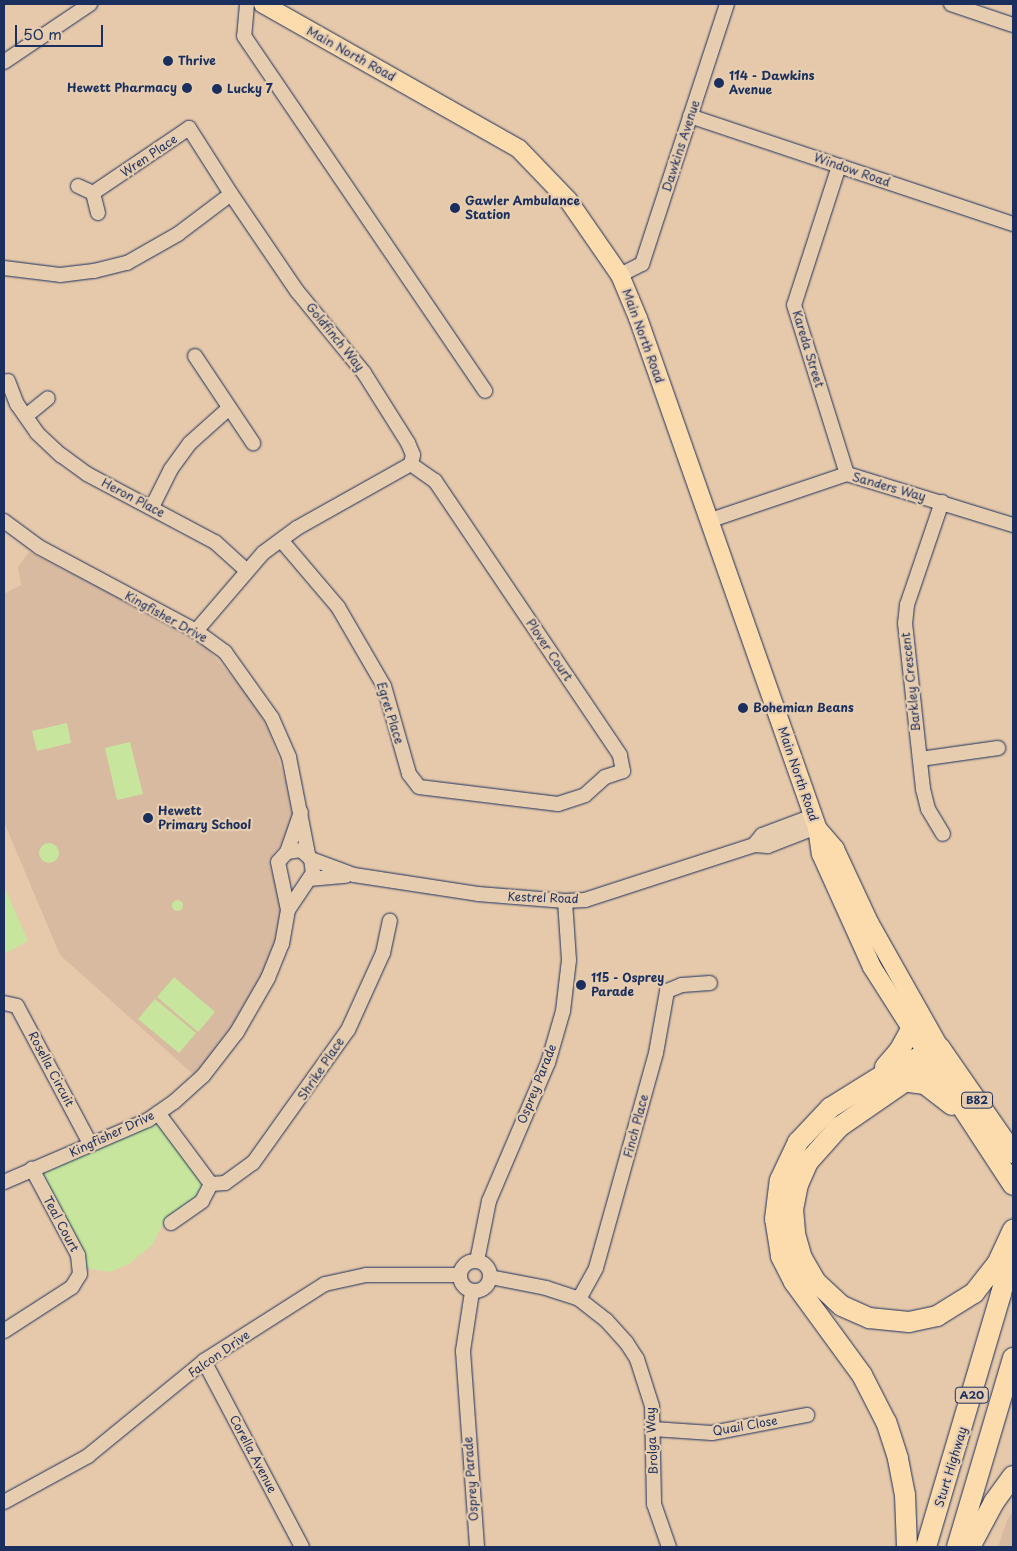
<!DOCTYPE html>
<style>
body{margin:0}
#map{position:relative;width:1017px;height:1551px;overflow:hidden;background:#e6c9aa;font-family:"Playpen Sans",sans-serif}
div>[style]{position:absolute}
.built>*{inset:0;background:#d8baa0}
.green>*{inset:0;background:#c7e59d}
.round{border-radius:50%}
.roads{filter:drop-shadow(0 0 1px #1b2f5e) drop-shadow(0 0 1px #1b2f5e)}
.minor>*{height:14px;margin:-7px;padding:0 7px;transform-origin:7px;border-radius:7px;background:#e7cdaf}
.minor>.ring{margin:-7px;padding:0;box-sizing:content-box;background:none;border:14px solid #e7cdaf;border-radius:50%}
.major>*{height:18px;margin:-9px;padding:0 9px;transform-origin:9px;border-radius:9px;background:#fcdcac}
.highway>*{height:20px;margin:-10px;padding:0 10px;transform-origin:10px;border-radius:10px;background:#fcdcac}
.dots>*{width:14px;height:14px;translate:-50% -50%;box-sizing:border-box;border:2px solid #e7cdaf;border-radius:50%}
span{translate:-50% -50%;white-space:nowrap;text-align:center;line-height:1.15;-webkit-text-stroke:4.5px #e7cdaf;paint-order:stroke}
.shield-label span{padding:1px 4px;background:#e7cdaf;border:1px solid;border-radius:4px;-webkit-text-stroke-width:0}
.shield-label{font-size:11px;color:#1b2f5e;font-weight:700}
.street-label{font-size:12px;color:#1b2f5e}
.poi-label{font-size:12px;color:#1b2f5e;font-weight:700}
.left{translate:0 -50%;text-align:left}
.right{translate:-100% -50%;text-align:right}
.frame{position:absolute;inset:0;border:5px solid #1b2f5e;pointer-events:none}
.scale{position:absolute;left:15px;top:25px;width:88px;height:22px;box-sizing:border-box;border:2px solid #1b2f5e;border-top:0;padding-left:6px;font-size:15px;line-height:18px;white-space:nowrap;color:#1b2f5e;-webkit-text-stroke:4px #e7cdaf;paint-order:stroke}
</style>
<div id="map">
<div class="built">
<div style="clip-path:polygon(29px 552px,129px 603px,168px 619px,206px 647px,252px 699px,269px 731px,286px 782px,292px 813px,290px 833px,272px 856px,270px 866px,284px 903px,272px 952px,247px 1006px,195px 1076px,60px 955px,4px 822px,4px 594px,21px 585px,18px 567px)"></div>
<div style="clip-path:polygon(1013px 1511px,1013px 1547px,998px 1547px,1007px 1520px)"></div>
</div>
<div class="green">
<div style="clip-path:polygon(67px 723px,71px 743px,37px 751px,32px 731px)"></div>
<div style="clip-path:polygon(130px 742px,143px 794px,117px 800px,105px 748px)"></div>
<div class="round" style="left:39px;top:843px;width:20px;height:20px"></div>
<div style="clip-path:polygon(4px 886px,28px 941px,4px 954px)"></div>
<div class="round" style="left:171.5px;top:899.5px;width:11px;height:11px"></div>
<div style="clip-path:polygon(174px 977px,215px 1012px,198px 1032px,157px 997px)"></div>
<div style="clip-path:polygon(155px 999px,196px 1033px,179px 1053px,138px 1019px)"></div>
<div style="clip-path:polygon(157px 1121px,207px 1185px,203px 1193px,161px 1227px,153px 1244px,129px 1264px,110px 1272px,87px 1268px,40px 1171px)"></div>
</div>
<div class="roads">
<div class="minor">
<div style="left:247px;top:4px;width:32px;rotate:95deg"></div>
<div style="left:244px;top:36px;width:429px;rotate:55.8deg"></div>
<div style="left:951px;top:4px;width:65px;rotate:18.7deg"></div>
<div style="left:4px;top:62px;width:104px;rotate:-34deg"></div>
<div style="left:690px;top:116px;width:341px;rotate:18.5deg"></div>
<div style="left:839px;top:166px;width:146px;rotate:107.9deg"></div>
<div style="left:794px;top:305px;width:177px;rotate:72.6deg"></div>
<div style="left:78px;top:186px;width:17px;rotate:25deg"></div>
<div style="left:98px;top:213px;width:21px;rotate:-104deg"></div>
<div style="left:93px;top:193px;width:116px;rotate:-34.1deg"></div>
<div style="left:189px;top:128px;width:78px;rotate:57.5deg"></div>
<div style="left:4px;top:268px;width:56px;rotate:7.1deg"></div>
<div style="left:60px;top:275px;width:34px;rotate:-7deg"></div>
<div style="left:94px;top:271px;width:34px;rotate:-14deg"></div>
<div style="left:127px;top:263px;width:59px;rotate:-29.6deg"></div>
<div style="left:178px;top:234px;width:66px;rotate:-37deg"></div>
<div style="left:231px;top:194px;width:117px;rotate:55.8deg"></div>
<div style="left:297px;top:291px;width:106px;rotate:50.7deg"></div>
<div style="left:364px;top:373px;width:83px;rotate:57.8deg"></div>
<div style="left:408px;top:443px;width:13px;rotate:67deg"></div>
<div style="left:413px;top:455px;width:9px;rotate:103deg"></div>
<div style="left:411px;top:464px;width:131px;rotate:150.7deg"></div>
<div style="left:297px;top:528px;width:42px;rotate:143.7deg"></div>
<div style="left:263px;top:553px;width:103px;rotate:130.7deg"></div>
<div style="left:620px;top:275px;width:25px;rotate:-27deg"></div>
<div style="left:642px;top:264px;width:274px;rotate:-71.9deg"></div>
<div style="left:195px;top:356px;width:105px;rotate:56.3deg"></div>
<div style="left:8px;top:381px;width:25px;rotate:69deg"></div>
<div style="left:17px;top:404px;width:35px;rotate:55deg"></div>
<div style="left:37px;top:433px;width:33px;rotate:43deg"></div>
<div style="left:61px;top:455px;width:32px;rotate:36deg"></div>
<div style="left:87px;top:474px;width:145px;rotate:28deg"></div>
<div style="left:215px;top:542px;width:43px;rotate:42.2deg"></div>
<div style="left:26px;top:416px;width:28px;rotate:-39deg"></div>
<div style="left:942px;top:502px;width:109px;rotate:108.8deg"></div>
<div style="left:907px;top:605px;width:18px;rotate:96deg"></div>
<div style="left:905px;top:623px;width:167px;rotate:83.8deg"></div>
<div style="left:923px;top:789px;width:21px;rotate:76deg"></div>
<div style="left:928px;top:809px;width:29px;rotate:59deg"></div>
<div style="left:152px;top:507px;width:42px;rotate:-63.4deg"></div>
<div style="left:171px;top:469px;width:32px;rotate:-54deg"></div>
<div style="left:190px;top:443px;width:51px;rotate:-41.8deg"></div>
<div style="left:4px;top:521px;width:44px;rotate:36.6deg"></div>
<div style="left:39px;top:547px;width:178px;rotate:28.1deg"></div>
<div style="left:196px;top:631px;width:36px;rotate:36deg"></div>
<div style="left:225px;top:652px;width:81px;rotate:54.5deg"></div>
<div style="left:272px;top:718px;width:43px;rotate:66.4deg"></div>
<div style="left:289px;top:757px;width:99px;rotate:78.9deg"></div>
<div style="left:708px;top:521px;width:147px;rotate:-18.7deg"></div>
<div style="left:847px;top:474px;width:174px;rotate:17.1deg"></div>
<div style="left:281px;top:540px;width:88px;rotate:49.6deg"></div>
<div style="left:338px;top:607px;width:91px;rotate:59.8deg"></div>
<div style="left:384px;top:686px;width:91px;rotate:74.1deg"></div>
<div style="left:409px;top:774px;width:16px;rotate:52deg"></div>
<div style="left:419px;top:787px;width:140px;rotate:7deg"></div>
<div style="left:558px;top:804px;width:28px;rotate:-18deg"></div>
<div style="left:585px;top:795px;width:27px;rotate:-42deg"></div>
<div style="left:605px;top:777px;width:19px;rotate:-18deg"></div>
<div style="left:623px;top:771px;width:16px;rotate:-101deg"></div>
<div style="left:620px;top:755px;width:331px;rotate:-124deg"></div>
<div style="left:435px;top:481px;width:29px;rotate:-145deg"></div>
<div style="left:920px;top:759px;width:79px;rotate:-8deg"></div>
<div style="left:754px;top:845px;width:13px;rotate:-51deg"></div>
<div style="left:762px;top:835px;width:54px;rotate:-20.4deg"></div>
<div style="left:287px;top:852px;width:42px;rotate:-70.7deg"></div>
<div style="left:311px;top:859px;width:46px;rotate:20.4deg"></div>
<div style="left:354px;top:875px;width:125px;rotate:8.7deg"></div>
<div style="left:478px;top:894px;width:87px;rotate:4.6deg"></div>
<div style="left:565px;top:901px;width:20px;rotate:-3deg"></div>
<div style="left:585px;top:900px;width:178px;rotate:-18deg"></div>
<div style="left:754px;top:845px;width:14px;rotate:4deg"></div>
<div style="left:768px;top:846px;width:53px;rotate:-21.2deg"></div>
<div style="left:309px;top:879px;width:37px;rotate:-5deg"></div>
<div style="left:4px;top:1003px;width:13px;rotate:13deg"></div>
<div style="left:17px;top:1006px;width:157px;rotate:62deg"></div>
<div style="left:158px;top:1113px;width:89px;rotate:53.3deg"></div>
<div style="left:211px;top:1184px;width:14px;rotate:-4deg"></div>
<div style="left:225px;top:1183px;width:34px;rotate:-36deg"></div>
<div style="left:253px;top:1163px;width:163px;rotate:-54.5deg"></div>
<div style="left:348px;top:1030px;width:85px;rotate:-65.6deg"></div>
<div style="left:383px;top:953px;width:33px;rotate:-78deg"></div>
<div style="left:4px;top:1182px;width:157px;rotate:-23.3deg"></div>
<div style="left:148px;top:1120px;width:32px;rotate:-35deg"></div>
<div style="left:174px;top:1102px;width:39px;rotate:-42deg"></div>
<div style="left:203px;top:1076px;width:56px;rotate:-52.3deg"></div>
<div style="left:237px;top:1032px;width:62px;rotate:-60.1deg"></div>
<div style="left:268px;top:978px;width:37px;rotate:-68deg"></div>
<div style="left:282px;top:944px;width:35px;rotate:-80deg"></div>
<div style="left:288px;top:910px;width:45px;rotate:-56deg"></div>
<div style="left:313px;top:873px;width:14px;rotate:-98deg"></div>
<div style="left:311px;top:859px;width:13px;rotate:-138deg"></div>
<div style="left:301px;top:850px;width:14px;rotate:172deg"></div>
<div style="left:287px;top:852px;width:13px;rotate:132deg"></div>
<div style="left:278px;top:862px;width:49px;rotate:78.2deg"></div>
<div style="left:171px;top:1223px;width:38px;rotate:-35deg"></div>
<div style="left:202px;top:1201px;width:19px;rotate:-62deg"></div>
<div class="ring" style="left:460px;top:1261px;width:16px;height:16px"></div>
<div style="left:477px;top:1261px;width:61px;rotate:-78.7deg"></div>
<div style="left:489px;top:1201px;width:150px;rotate:-66.9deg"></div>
<div style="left:548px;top:1063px;width:54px;rotate:-73.9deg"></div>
<div style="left:563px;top:1011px;width:51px;rotate:-83.3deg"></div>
<div style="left:569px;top:960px;width:59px;rotate:-93.9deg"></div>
<div style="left:490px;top:1277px;width:57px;rotate:11.1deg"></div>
<div style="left:546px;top:1288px;width:35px;rotate:18deg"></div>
<div style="left:579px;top:1299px;width:34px;rotate:38deg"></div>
<div style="left:606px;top:1320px;width:30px;rotate:48deg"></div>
<div style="left:626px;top:1342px;width:20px;rotate:57deg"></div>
<div style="left:637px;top:1359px;width:49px;rotate:72.3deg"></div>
<div style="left:652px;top:1406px;width:98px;rotate:88.8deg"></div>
<div style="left:654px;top:1504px;width:46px;rotate:70.8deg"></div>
<div style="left:472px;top:1292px;width:60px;rotate:98.7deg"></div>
<div style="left:463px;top:1351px;width:196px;rotate:85.9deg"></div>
<div style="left:579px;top:1299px;width:35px;rotate:-61deg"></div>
<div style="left:596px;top:1268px;width:223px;rotate:-74.4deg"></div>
<div style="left:656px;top:1053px;width:63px;rotate:-79.9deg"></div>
<div style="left:667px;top:991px;width:16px;rotate:-22deg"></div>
<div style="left:682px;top:985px;width:28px;rotate:-4deg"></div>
<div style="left:4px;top:1331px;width:81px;rotate:-32.9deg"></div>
<div style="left:72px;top:1287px;width:15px;rotate:-58deg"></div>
<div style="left:80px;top:1274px;width:19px;rotate:-96deg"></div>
<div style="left:78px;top:1255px;width:98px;rotate:-118.1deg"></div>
<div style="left:204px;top:1361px;width:210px;rotate:62.2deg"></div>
<div style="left:653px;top:1429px;width:59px;rotate:3.9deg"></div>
<div style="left:712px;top:1433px;width:97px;rotate:-10.7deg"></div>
<div style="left:4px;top:1502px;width:96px;rotate:-28.7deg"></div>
<div style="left:88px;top:1456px;width:150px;rotate:-39.3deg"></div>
<div style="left:204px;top:1361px;width:143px;rotate:-32.5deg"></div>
<div style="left:325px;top:1284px;width:42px;rotate:-12.4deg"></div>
<div style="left:366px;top:1275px;width:93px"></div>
</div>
<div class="major">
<div style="left:263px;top:4px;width:294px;rotate:29.5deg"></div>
<div style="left:519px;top:149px;width:71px;rotate:46.1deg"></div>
<div style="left:568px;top:200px;width:91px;rotate:55.3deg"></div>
<div style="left:620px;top:275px;width:47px;rotate:67.3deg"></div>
<div style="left:638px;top:318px;width:540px;rotate:70.62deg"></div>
<div style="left:817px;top:827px;width:27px;rotate:82deg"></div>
<div style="left:821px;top:854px;width:124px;rotate:65.7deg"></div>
<div style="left:872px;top:967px;width:104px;rotate:57.5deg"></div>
<div style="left:817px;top:828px;width:28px;rotate:49deg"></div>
<div style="left:835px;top:849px;width:83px;rotate:65deg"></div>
<div style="left:870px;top:924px;width:142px;rotate:60.6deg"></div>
</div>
<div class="highway">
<div style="left:928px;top:1055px;width:15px;rotate:110deg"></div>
<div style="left:923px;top:1069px;width:102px;rotate:145.4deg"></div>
<div style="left:839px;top:1127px;width:47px;rotate:131.5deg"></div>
<div style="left:808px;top:1162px;width:24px;rotate:114deg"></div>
<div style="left:798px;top:1184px;width:25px;rotate:101deg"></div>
<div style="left:793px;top:1209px;width:25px;rotate:85deg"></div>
<div style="left:795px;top:1234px;width:25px;rotate:74deg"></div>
<div style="left:802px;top:1258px;width:28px;rotate:60deg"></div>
<div style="left:816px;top:1282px;width:35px;rotate:43deg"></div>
<div style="left:842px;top:1306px;width:30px;rotate:24deg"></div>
<div style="left:869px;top:1318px;width:40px;rotate:5.7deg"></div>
<div style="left:909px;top:1322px;width:29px;rotate:-12deg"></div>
<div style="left:937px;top:1316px;width:44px;rotate:-31.9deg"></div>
<div style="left:974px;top:1293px;width:37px;rotate:-52deg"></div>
<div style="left:997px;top:1264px;width:38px;rotate:-65deg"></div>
<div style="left:928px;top:1055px;width:155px;rotate:56.8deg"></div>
<div style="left:885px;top:1067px;width:21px;rotate:-49deg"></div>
<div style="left:899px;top:1051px;width:25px;rotate:-61deg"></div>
<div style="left:909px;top:1082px;width:16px;rotate:7deg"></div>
<div style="left:925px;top:1084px;width:34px;rotate:38deg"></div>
<div style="left:907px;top:1547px;width:52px;rotate:-92.2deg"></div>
<div style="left:905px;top:1495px;width:38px;rotate:-101deg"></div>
<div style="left:898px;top:1458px;width:38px;rotate:-108deg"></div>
<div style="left:886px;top:1422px;width:53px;rotate:-117.1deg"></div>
<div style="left:862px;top:1375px;width:115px;rotate:-126.2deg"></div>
<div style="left:794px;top:1282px;width:29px;rotate:-117deg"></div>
<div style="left:781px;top:1256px;width:37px;rotate:-99deg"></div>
<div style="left:775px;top:1219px;width:39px;rotate:-83deg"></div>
<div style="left:780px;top:1180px;width:42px;rotate:-64.7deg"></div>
<div style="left:798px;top:1142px;width:47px;rotate:-46.7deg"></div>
<div style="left:830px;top:1108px;width:87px;rotate:-31.9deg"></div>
<div style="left:904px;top:1062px;width:25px;rotate:-16deg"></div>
<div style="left:928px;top:1055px;width:14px;rotate:-30deg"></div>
<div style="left:940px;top:1048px;width:128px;rotate:55.2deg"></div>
<div style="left:926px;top:1547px;width:264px;rotate:-73.5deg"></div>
<div style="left:1001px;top:1294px;width:46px;rotate:-76.3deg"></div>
<div style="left:957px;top:1547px;width:197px;rotate:-73.5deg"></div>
<div style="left:970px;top:1547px;width:51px;rotate:-61.9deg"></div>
<div style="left:994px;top:1502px;width:32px;rotate:-54deg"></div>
</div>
</div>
<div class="dots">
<div style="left:168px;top:61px;background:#1b2f5e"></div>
<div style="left:719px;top:83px;background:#1b2f5e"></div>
<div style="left:187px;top:88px;background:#1b2f5e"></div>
<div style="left:217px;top:89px;background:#1b2f5e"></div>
<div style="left:455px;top:208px;background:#1b2f5e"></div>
<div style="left:743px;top:708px;background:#1b2f5e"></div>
<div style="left:148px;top:818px;background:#1b2f5e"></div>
<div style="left:581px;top:985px;background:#1b2f5e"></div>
</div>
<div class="shield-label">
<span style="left:977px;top:1100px">B82</span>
<span style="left:972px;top:1395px">A20</span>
</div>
<div class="street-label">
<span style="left:351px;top:54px;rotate:29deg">Main North Road</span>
<span style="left:681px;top:146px;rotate:-72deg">Dawkins Avenue</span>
<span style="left:149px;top:156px;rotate:-34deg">Wren Place</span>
<span style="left:852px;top:170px;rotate:19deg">Window Road</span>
<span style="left:643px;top:336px;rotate:70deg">Main North Road</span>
<span style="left:335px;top:337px;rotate:51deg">Goldfinch Way</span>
<span style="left:808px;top:349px;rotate:73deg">Kareda Street</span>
<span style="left:889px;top:487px;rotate:16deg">Sanders Way</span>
<span style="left:133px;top:498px;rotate:28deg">Heron Place</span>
<span style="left:166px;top:617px;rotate:29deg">Kingfisher Drive</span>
<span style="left:549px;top:650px;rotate:56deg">Plover Court</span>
<span style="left:911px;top:682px;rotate:-96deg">Barkley Crescent</span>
<span style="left:390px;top:713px;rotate:73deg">Egret Place</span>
<span style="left:798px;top:774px;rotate:71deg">Main North Road</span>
<span style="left:543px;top:898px;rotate:2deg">Kestrel Road</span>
<span style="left:51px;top:1069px;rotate:62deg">Rosella Circuit</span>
<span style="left:321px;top:1069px;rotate:-56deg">Shrike Place</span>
<span style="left:537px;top:1084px;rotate:-68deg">Osprey Parade</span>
<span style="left:636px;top:1126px;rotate:-75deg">Finch Place</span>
<span style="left:112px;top:1134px;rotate:-25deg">Kingfisher Drive</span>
<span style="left:61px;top:1224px;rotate:62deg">Teal Court</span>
<span style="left:219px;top:1354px;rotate:-35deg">Falcon Drive</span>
<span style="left:745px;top:1426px;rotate:-10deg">Quail Close</span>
<span style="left:652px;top:1441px;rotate:-93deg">Brolga Way</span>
<span style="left:253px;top:1454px;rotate:62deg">Corella Avenue</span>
<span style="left:951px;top:1467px;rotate:-73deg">Sturt Highway</span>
<span style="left:471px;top:1479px;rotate:-94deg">Osprey Parade</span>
</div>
<div class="poi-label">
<span class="left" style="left:178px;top:61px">Thrive</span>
<span class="left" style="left:729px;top:83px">114 - Dawkins<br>Avenue</span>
<span class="right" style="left:177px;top:88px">Hewett Pharmacy</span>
<span class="left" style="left:227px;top:89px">Lucky 7</span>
<span class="left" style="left:465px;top:208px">Gawler Ambulance<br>Station</span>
<span class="left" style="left:753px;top:708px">Bohemian Beans</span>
<span class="left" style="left:158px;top:818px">Hewett<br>Primary School</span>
<span class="left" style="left:591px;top:985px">115 - Osprey<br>Parade</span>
</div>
<div class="frame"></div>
<div class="scale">50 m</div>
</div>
